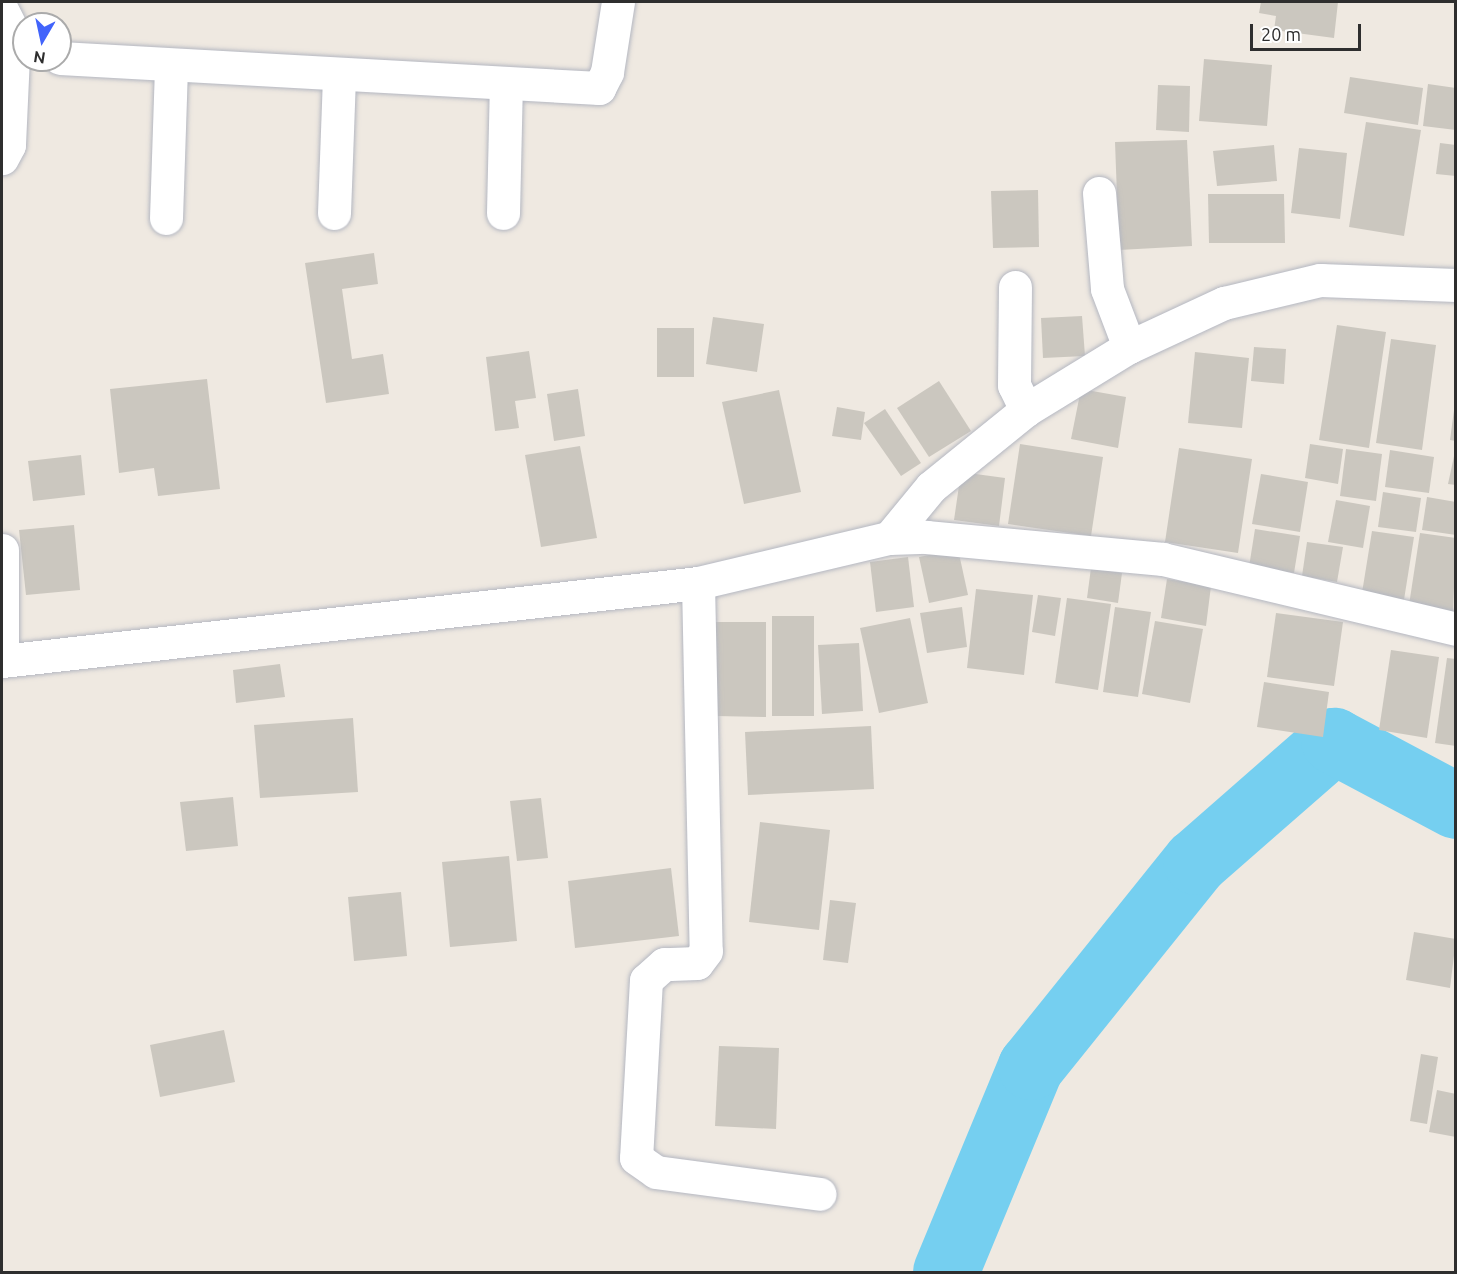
<!DOCTYPE html>
<style>
body{margin:0}
#map{position:relative;width:1457px;height:1274px;overflow:hidden;background:#efe9e1;font-family:Ubuntu,sans-serif}
div>[style]{position:absolute}
.river>*{height:66px;margin:-33px;padding:0 33px;transform-origin:33px;border-radius:33px;background:#75cff0}
.building>*{inset:0;background:#cbc7bf}
.roads{filter:drop-shadow(0 0 2px #b4b7c1) drop-shadow(0 0 2px #b4b7c1)}
.minor>*{height:33px;margin:-16.5px;padding:0 16.5px;transform-origin:16.5px;border-radius:16.5px;background:#fff}
span{translate:-50% -50%;white-space:nowrap;text-align:center;line-height:1.15;-webkit-text-stroke:5px #fff;paint-order:stroke}
.frame{position:absolute;inset:0;border:3px solid #2e2e2e;pointer-events:none}
.north{position:absolute;left:12px;top:12px;width:60px;height:60px;box-sizing:border-box;background:#fff;border:2px solid #ababab;border-radius:50%;rotate:189deg;font-size:16px;font-weight:700;line-height:24px;text-align:center;color:#2e2e2e}
.north::after{content:'';display:block;margin:auto;width:21px;height:27px;background:#4264fb;clip-path:polygon(50% 0,100% 100%,50% 72%,0 100%)}
.scale{position:absolute;left:1250px;top:24px;width:111px;height:27px;box-sizing:border-box;border:3px solid #2e2e2e;border-top:0;padding-left:8px;font-size:18px;line-height:21px;white-space:nowrap;color:#2e2e2e;-webkit-text-stroke:4px #fff;paint-order:stroke}
</style>
<div id="map">
<div class="river">
<div style="left:946px;top:1272px;width:222px;rotate:-67.5deg"></div>
<div style="left:1031px;top:1067px;width:263px;rotate:-51.2deg"></div>
<div style="left:1196px;top:862px;width:184px;rotate:-41.2deg"></div>
<div style="left:1334px;top:741px;width:138px;rotate:28deg"></div>
</div>
<div class="building">
<div style="clip-path:polygon(1261px 2px,1338px 2px,1334px 38px,1274px 30px,1276px 16px,1259px 13px)"></div>
<div style="clip-path:polygon(1204px 59px,1272px 65px,1267px 126px,1199px 121px)"></div>
<div style="clip-path:polygon(1350px 77px,1423px 88px,1418px 125px,1344px 113px)"></div>
<div style="clip-path:polygon(1428px 84px,1456px 88px,1456px 130px,1423px 126px)"></div>
<div style="clip-path:polygon(1158px 85px,1190px 86px,1189px 132px,1156px 130px)"></div>
<div style="clip-path:polygon(1366px 122px,1421px 130px,1404px 236px,1349px 227px)"></div>
<div style="clip-path:polygon(1187px 140px,1192px 246px,1119px 250px,1115px 142px)"></div>
<div style="clip-path:polygon(1440px 143px,1456px 145px,1456px 176px,1436px 174px)"></div>
<div style="clip-path:polygon(1274px 145px,1277px 181px,1217px 186px,1213px 151px)"></div>
<div style="clip-path:polygon(1299px 148px,1347px 153px,1340px 219px,1291px 213px)"></div>
<div style="clip-path:polygon(1038px 190px,1039px 247px,993px 248px,991px 191px)"></div>
<div style="clip-path:polygon(1208px 194px,1284px 194px,1285px 243px,1209px 243px)"></div>
<div style="clip-path:polygon(374px 253px,378px 284px,342px 289px,352px 359px,383px 354px,389px 394px,326px 403px,305px 263px)"></div>
<div style="clip-path:polygon(1082px 316px,1085px 356px,1043px 358px,1041px 318px)"></div>
<div style="clip-path:polygon(713px 317px,764px 324px,757px 372px,706px 364px)"></div>
<div style="clip-path:polygon(1337px 325px,1386px 332px,1369px 448px,1319px 440px)"></div>
<div style="clip-path:polygon(657px 328px,694px 328px,694px 377px,657px 377px)"></div>
<div style="clip-path:polygon(1391px 339px,1436px 345px,1422px 450px,1376px 443px)"></div>
<div style="clip-path:polygon(1254px 347px,1286px 349px,1284px 384px,1251px 381px)"></div>
<div style="clip-path:polygon(529px 351px,536px 398px,515px 401px,519px 428px,495px 431px,486px 357px)"></div>
<div style="clip-path:polygon(1195px 352px,1249px 358px,1242px 428px,1188px 423px)"></div>
<div style="clip-path:polygon(207px 379px,220px 489px,158px 496px,154px 468px,119px 473px,110px 389px)"></div>
<div style="clip-path:polygon(939px 381px,971px 431px,929px 457px,897px 408px)"></div>
<div style="clip-path:polygon(578px 389px,585px 436px,554px 441px,547px 394px)"></div>
<div style="clip-path:polygon(1081px 389px,1126px 397px,1118px 448px,1071px 439px)"></div>
<div style="clip-path:polygon(779px 390px,801px 492px,744px 504px,722px 402px)"></div>
<div style="clip-path:polygon(837px 407px,865px 412px,861px 440px,832px 436px)"></div>
<div style="clip-path:polygon(885px 409px,921px 463px,901px 476px,864px 423px)"></div>
<div style="clip-path:polygon(1454px 410px,1456px 410px,1456px 441px,1450px 440px)"></div>
<div style="clip-path:polygon(1020px 444px,1103px 457px,1091px 536px,1008px 524px)"></div>
<div style="clip-path:polygon(1310px 444px,1343px 449px,1338px 484px,1305px 478px)"></div>
<div style="clip-path:polygon(580px 446px,597px 538px,541px 547px,525px 455px)"></div>
<div style="clip-path:polygon(1456px 447px,1456px 485px,1448px 484px)"></div>
<div style="clip-path:polygon(1179px 448px,1252px 459px,1238px 553px,1165px 542px)"></div>
<div style="clip-path:polygon(1346px 449px,1382px 454px,1376px 501px,1340px 496px)"></div>
<div style="clip-path:polygon(1390px 450px,1434px 457px,1429px 493px,1385px 487px)"></div>
<div style="clip-path:polygon(81px 455px,85px 495px,33px 501px,28px 461px)"></div>
<div style="clip-path:polygon(961px 472px,1005px 478px,999px 526px,954px 520px)"></div>
<div style="clip-path:polygon(1261px 474px,1308px 482px,1300px 532px,1252px 524px)"></div>
<div style="clip-path:polygon(1383px 492px,1421px 498px,1416px 532px,1378px 527px)"></div>
<div style="clip-path:polygon(1427px 497px,1456px 502px,1456px 535px,1422px 530px)"></div>
<div style="clip-path:polygon(1336px 500px,1370px 506px,1363px 548px,1328px 542px)"></div>
<div style="clip-path:polygon(74px 525px,80px 590px,26px 595px,19px 530px)"></div>
<div style="clip-path:polygon(1255px 529px,1300px 536px,1294px 573px,1249px 567px)"></div>
<div style="clip-path:polygon(1372px 531px,1414px 537px,1403px 606px,1361px 599px)"></div>
<div style="clip-path:polygon(1420px 533px,1456px 538px,1453px 612px,1409px 605px)"></div>
<div style="clip-path:polygon(1307px 542px,1343px 547px,1337px 582px,1302px 576px)"></div>
<div style="clip-path:polygon(958px 549px,968px 595px,929px 603px,919px 557px)"></div>
<div style="clip-path:polygon(908px 557px,914px 607px,876px 612px,870px 562px)"></div>
<div style="clip-path:polygon(1091px 568px,1122px 573px,1118px 603px,1087px 598px)"></div>
<div style="clip-path:polygon(1167px 579px,1211px 586px,1206px 626px,1161px 618px)"></div>
<div style="clip-path:polygon(976px 589px,1033px 595px,1024px 675px,967px 668px)"></div>
<div style="clip-path:polygon(1038px 595px,1061px 598px,1055px 636px,1032px 632px)"></div>
<div style="clip-path:polygon(1067px 598px,1111px 604px,1098px 690px,1055px 683px)"></div>
<div style="clip-path:polygon(962px 607px,967px 647px,927px 653px,920px 613px)"></div>
<div style="clip-path:polygon(1115px 607px,1151px 612px,1138px 697px,1103px 692px)"></div>
<div style="clip-path:polygon(1276px 613px,1343px 622px,1334px 686px,1267px 677px)"></div>
<div style="clip-path:polygon(772px 616px,814px 616px,814px 716px,772px 716px)"></div>
<div style="clip-path:polygon(910px 618px,928px 703px,879px 713px,860px 628px)"></div>
<div style="clip-path:polygon(1155px 621px,1203px 629px,1190px 703px,1142px 694px)"></div>
<div style="clip-path:polygon(716px 622px,766px 622px,766px 717px,716px 716px)"></div>
<div style="clip-path:polygon(859px 643px,863px 711px,822px 714px,818px 645px)"></div>
<div style="clip-path:polygon(1391px 650px,1439px 657px,1427px 738px,1379px 730px)"></div>
<div style="clip-path:polygon(1447px 658px,1456px 659px,1456px 746px,1435px 743px)"></div>
<div style="clip-path:polygon(280px 664px,285px 697px,236px 703px,233px 670px)"></div>
<div style="clip-path:polygon(1264px 682px,1329px 692px,1323px 737px,1257px 727px)"></div>
<div style="clip-path:polygon(353px 718px,358px 792px,260px 798px,254px 725px)"></div>
<div style="clip-path:polygon(871px 726px,874px 789px,748px 795px,745px 732px)"></div>
<div style="clip-path:polygon(233px 797px,238px 846px,186px 851px,180px 802px)"></div>
<div style="clip-path:polygon(541px 798px,548px 858px,517px 861px,510px 801px)"></div>
<div style="clip-path:polygon(760px 822px,830px 830px,819px 930px,749px 922px)"></div>
<div style="clip-path:polygon(509px 856px,517px 941px,450px 947px,442px 862px)"></div>
<div style="clip-path:polygon(671px 868px,679px 936px,575px 948px,568px 881px)"></div>
<div style="clip-path:polygon(401px 892px,407px 956px,354px 961px,348px 897px)"></div>
<div style="clip-path:polygon(830px 900px,856px 903px,848px 963px,823px 960px)"></div>
<div style="clip-path:polygon(1414px 932px,1456px 939px,1450px 988px,1406px 980px)"></div>
<div style="clip-path:polygon(224px 1030px,235px 1082px,160px 1097px,150px 1045px)"></div>
<div style="clip-path:polygon(719px 1046px,779px 1048px,776px 1129px,715px 1126px)"></div>
<div style="clip-path:polygon(1421px 1054px,1438px 1057px,1427px 1124px,1410px 1121px)"></div>
<div style="clip-path:polygon(1437px 1090px,1456px 1094px,1456px 1137px,1429px 1132px)"></div>
</div>
<div class="roads">
<div class="minor">
<div style="left:2px;top:10px;width:27px;rotate:63deg"></div>
<div style="left:14px;top:34px;width:111px;rotate:92.6deg"></div>
<div style="left:9px;top:145px;width:15px;rotate:118deg"></div>
<div style="left:60px;top:58px;width:540px;rotate:3.19deg"></div>
<div style="left:599px;top:88px;width:18px;rotate:-63deg"></div>
<div style="left:607px;top:72px;width:71px;rotate:-81.1deg"></div>
<div style="left:1099px;top:193px;width:96px;rotate:85.2deg"></div>
<div style="left:1107px;top:289px;width:62px;rotate:69.2deg"></div>
<div style="left:334px;top:213px;width:139px;rotate:-87.9deg"></div>
<div style="left:503px;top:213px;width:129px;rotate:-88.7deg"></div>
<div style="left:166px;top:218px;width:153px;rotate:-88.1deg"></div>
<div style="left:1015px;top:287px;width:98px;rotate:90.6deg"></div>
<div style="left:1014px;top:385px;width:28px;rotate:64deg"></div>
<div style="left:889px;top:538px;width:66px;rotate:-50.5deg"></div>
<div style="left:931px;top:487px;width:122px;rotate:-39deg"></div>
<div style="left:1026px;top:410px;width:121px;rotate:-31.5deg"></div>
<div style="left:1129px;top:347px;width:105px;rotate:-24.9deg"></div>
<div style="left:1224px;top:303px;width:99px;rotate:-13.5deg"></div>
<div style="left:1320px;top:280px;width:136px;rotate:2.1deg"></div>
<div style="left:2px;top:550px;width:111px;rotate:90deg"></div>
<div style="left:698px;top:583px;width:368px;rotate:88.8deg"></div>
<div style="left:706px;top:951px;width:15px;rotate:127deg"></div>
<div style="left:697px;top:963px;width:33px;rotate:178deg"></div>
<div style="left:664px;top:964px;width:24px;rotate:138deg"></div>
<div style="left:646px;top:980px;width:178px;rotate:93.2deg"></div>
<div style="left:636px;top:1158px;width:24px;rotate:35deg"></div>
<div style="left:656px;top:1172px;width:165px;rotate:7.6deg"></div>
<div style="left:2px;top:661px;width:700px;rotate:-6.39deg"></div>
<div style="left:698px;top:583px;width:196px;rotate:-13.3deg"></div>
<div style="left:889px;top:538px;width:37px;rotate:-2deg"></div>
<div style="left:926px;top:537px;width:238px;rotate:5.3deg"></div>
<div style="left:1163px;top:559px;width:301px;rotate:13.4deg"></div>
</div>
</div>
<div class="frame"></div>
<div class="north">N</div>
<div class="scale">20 m</div>
</div>
